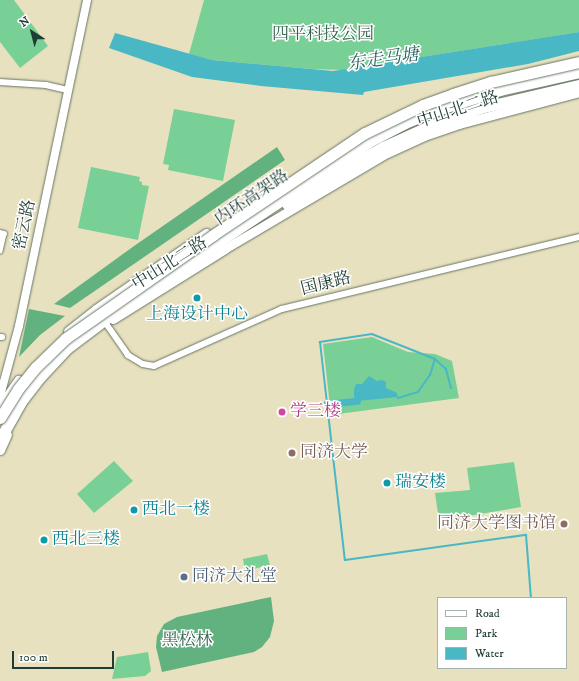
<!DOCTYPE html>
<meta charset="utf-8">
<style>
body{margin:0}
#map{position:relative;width:579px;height:681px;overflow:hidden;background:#e8e1bf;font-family:"IM FELL DW Pica","Noto Serif SC",serif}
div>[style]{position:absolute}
.green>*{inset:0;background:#78d096}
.forest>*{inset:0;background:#62b27f}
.water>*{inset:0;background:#49b7c4}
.stream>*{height:2px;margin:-1px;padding:0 1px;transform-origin:1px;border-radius:1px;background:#49b7c4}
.canal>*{height:7px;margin:-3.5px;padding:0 3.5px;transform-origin:3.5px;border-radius:3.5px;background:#49b7c4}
.roads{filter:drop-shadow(0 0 1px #657665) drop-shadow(0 0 1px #657665)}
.street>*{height:5.5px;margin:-2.75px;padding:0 2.75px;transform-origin:2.75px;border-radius:2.75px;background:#fff}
.secondary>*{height:8px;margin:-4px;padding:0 4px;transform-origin:4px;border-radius:4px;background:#fff}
.primary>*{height:9px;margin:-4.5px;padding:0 4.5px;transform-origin:4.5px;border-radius:4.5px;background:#fff}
.highway>*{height:11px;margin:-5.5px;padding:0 5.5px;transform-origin:5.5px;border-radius:5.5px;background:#fff}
.bridges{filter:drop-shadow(0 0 1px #657665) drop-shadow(0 0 1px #657665)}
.highway-bridge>*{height:11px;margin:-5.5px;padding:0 5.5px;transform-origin:5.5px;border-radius:5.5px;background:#fff}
.dots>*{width:11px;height:11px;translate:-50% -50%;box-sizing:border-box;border:2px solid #fff;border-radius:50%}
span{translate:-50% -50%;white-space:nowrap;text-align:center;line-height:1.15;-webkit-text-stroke:3px #fff;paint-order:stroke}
.park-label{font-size:17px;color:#35624c}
.street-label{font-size:17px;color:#1f3d34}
.culture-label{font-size:17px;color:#0d838f}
.left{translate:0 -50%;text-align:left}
.hotel-label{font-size:17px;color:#b23c85}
.education-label{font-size:17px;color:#785e54}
.right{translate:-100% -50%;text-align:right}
.service-label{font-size:17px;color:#4e5e75}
.water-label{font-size:18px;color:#2c625f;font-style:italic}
.legend{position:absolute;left:437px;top:597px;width:130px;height:72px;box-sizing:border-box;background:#fff;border:1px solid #a5b1ae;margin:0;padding:5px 7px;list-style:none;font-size:12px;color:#1f3d34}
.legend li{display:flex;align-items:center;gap:8px;height:20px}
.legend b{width:20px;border:1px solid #a5b1ae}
.north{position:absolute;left:12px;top:12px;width:40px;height:40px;-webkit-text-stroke:3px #fff;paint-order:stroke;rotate:324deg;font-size:11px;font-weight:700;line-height:16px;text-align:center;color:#1f3d34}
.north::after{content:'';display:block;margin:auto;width:14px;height:18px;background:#1f3d34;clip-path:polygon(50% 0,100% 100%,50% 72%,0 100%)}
.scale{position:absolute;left:12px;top:651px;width:102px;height:18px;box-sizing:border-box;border:2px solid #1f3d34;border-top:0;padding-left:5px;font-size:12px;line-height:14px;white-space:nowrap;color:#1f3d34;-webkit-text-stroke:3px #fff;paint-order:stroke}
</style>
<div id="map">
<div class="green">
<div style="clip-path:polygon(0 0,14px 0,48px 46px,20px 68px,0 42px)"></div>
<div style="clip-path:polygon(204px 0,579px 0,579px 32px,342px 70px,312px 69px,212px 60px,189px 54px)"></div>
<div style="clip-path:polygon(174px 109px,235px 120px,223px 181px,168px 170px,169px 165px,163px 164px)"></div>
<div style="clip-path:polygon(91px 167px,140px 177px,139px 181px,142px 182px,142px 185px,149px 186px,138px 240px,78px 228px)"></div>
<div style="clip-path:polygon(372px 337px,408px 352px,435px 354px,452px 361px,459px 398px,331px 415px,323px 344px)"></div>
<div style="clip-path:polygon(114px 461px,133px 481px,94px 513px,77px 494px)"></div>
<div style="clip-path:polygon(514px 462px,521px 507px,439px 521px,435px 493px,470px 490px,467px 468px)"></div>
<div style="clip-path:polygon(267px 554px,270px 565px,245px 571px,243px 559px)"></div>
<div style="clip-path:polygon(148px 652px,151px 671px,145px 676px,112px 679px,117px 657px)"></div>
</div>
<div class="forest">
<div style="clip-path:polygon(277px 147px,285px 160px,70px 308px,54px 304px,134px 246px)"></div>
<div style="clip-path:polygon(29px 309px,65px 316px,40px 335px,19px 357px)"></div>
<div style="clip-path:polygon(271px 597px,274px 621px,270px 637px,262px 647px,254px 652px,162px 672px,156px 647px,157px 636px,164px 624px,177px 617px)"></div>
</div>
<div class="water">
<div style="clip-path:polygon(579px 32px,579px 51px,528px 64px,364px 92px,363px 95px,261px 86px,192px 77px,109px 48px,115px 33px,212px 60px,333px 71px)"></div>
<div style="clip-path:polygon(369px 376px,377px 381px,382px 380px,386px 382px,386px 388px,397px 393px,398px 397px,357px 401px,354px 397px,354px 389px,356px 384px,362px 384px)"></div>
</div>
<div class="stream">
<div style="left:451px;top:388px;width:20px;rotate:-105deg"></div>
<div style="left:446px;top:369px;width:15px;rotate:-138deg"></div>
<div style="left:435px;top:359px;width:68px;rotate:-158.4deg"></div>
<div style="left:372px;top:334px;width:53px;rotate:171.3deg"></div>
<div style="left:320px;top:342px;width:219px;rotate:83.5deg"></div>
<div style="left:345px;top:560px;width:183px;rotate:-7.9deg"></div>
<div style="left:526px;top:535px;width:63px;rotate:85.5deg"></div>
<div style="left:398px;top:398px;width:21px;rotate:-17deg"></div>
<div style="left:418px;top:392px;width:21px;rotate:-55deg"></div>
<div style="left:430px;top:375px;width:17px;rotate:-73deg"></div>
</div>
<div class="canal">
<div style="left:326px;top:404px;width:31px;rotate:-6deg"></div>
</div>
<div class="roads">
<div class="street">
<div style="left:0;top:82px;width:46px;rotate:3.7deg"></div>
<div style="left:46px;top:85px;width:23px;rotate:13deg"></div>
<div style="left:0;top:233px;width:4px;rotate:14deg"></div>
<div style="left:4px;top:234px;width:17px;rotate:103deg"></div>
<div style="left:106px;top:323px;width:39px;rotate:55deg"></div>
<div style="left:128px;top:355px;width:17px;rotate:31deg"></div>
<div style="left:143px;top:364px;width:11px;rotate:10deg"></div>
<div style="left:154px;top:366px;width:140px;rotate:-24deg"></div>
<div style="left:282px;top:309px;width:306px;rotate:-13.6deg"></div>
<div style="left:0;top:337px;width:2px"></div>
</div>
<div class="secondary">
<div style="left:0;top:396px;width:73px;rotate:-74.8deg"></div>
<div style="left:19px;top:326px;width:333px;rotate:-78.2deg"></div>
</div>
<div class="primary">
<div style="left:113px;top:319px;width:133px;rotate:-32.1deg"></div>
<div style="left:226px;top:248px;width:182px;rotate:-30.6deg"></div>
<div style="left:383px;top:155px;width:45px;rotate:-24.9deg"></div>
<div style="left:424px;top:136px;width:37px;rotate:-19deg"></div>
<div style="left:459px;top:124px;width:124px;rotate:-14.9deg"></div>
<div style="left:68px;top:331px;width:36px;rotate:-38deg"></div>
<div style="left:96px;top:309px;width:134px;rotate:-34.6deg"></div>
<div style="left:0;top:406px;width:32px;rotate:-55deg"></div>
<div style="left:0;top:450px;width:17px;rotate:-66deg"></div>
</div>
<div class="highway">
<div style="left:287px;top:204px;width:66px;rotate:-32deg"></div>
<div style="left:343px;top:169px;width:46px;rotate:-28.8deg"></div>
<div style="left:383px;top:147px;width:48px;rotate:-24.4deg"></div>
<div style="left:427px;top:127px;width:56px;rotate:-19.7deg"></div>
<div style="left:480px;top:108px;width:102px;rotate:-13.1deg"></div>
<div style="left:0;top:439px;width:45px;rotate:-60.6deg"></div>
<div style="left:22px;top:400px;width:29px;rotate:-52deg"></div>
<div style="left:40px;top:377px;width:40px;rotate:-47deg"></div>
<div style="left:67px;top:348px;width:76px;rotate:-37deg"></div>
<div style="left:128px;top:302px;width:293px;rotate:-33.6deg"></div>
<div style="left:372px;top:140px;width:37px;rotate:-27deg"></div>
<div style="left:405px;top:123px;width:38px;rotate:-22deg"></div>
<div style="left:440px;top:109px;width:63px;rotate:-17.6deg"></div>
<div style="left:500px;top:90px;width:81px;rotate:-12.8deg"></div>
</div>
</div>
<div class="bridges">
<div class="highway-bridge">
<div style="left:0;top:418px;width:34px;rotate:-58deg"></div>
<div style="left:18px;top:389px;width:28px;rotate:-51deg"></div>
<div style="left:36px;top:367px;width:42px;rotate:-44deg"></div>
<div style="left:66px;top:338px;width:179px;rotate:-35deg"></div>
<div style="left:213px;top:235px;width:183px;rotate:-33.9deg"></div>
<div style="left:365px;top:133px;width:64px;rotate:-25.8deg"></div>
<div style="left:423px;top:105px;width:32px;rotate:-20deg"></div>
<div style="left:453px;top:94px;width:40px;rotate:-18deg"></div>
<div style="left:491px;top:82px;width:90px;rotate:-12.8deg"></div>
</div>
</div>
<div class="dots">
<div style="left:197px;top:298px;background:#0f9aa8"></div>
<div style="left:282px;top:412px;background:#d1479c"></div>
<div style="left:292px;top:453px;background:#8d6e63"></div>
<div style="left:387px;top:483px;background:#0f9aa8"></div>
<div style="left:134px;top:510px;background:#0f9aa8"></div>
<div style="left:564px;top:524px;background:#8d6e63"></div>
<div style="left:44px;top:540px;background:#0f9aa8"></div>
<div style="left:184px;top:577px;background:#5c6f8a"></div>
</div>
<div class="park-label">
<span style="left:323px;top:35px">四平科技公园</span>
<span style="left:187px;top:641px">黑松林</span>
</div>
<div class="street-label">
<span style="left:458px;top:110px;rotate:-18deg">中山北二路</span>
<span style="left:252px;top:198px;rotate:-34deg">内环高架路</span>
<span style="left:25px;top:225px;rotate:-78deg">密云路</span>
<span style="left:170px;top:264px;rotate:-32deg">中山北二路</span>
<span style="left:326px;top:284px;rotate:-14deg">国康路</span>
</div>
<div class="culture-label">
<span style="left:197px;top:315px">上海设计中心</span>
<span class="left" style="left:395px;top:483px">瑞安楼</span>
<span class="left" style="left:142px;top:510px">西北一楼</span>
<span class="left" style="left:52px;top:540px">西北三楼</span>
</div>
<div class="hotel-label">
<span class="left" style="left:290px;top:412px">学三楼</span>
</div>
<div class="education-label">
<span class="left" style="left:300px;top:453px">同济大学</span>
<span class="right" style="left:556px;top:524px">同济大学图书馆</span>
</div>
<div class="service-label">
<span class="left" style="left:192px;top:577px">同济大礼堂</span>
</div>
<div class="water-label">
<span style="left:383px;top:60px;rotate:-8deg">东走马塘</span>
</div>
<ul class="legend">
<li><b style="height:5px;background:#fff"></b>Road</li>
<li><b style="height:11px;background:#78d096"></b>Park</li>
<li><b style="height:11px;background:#49b7c4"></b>Water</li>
</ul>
<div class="north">N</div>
<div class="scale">100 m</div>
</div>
